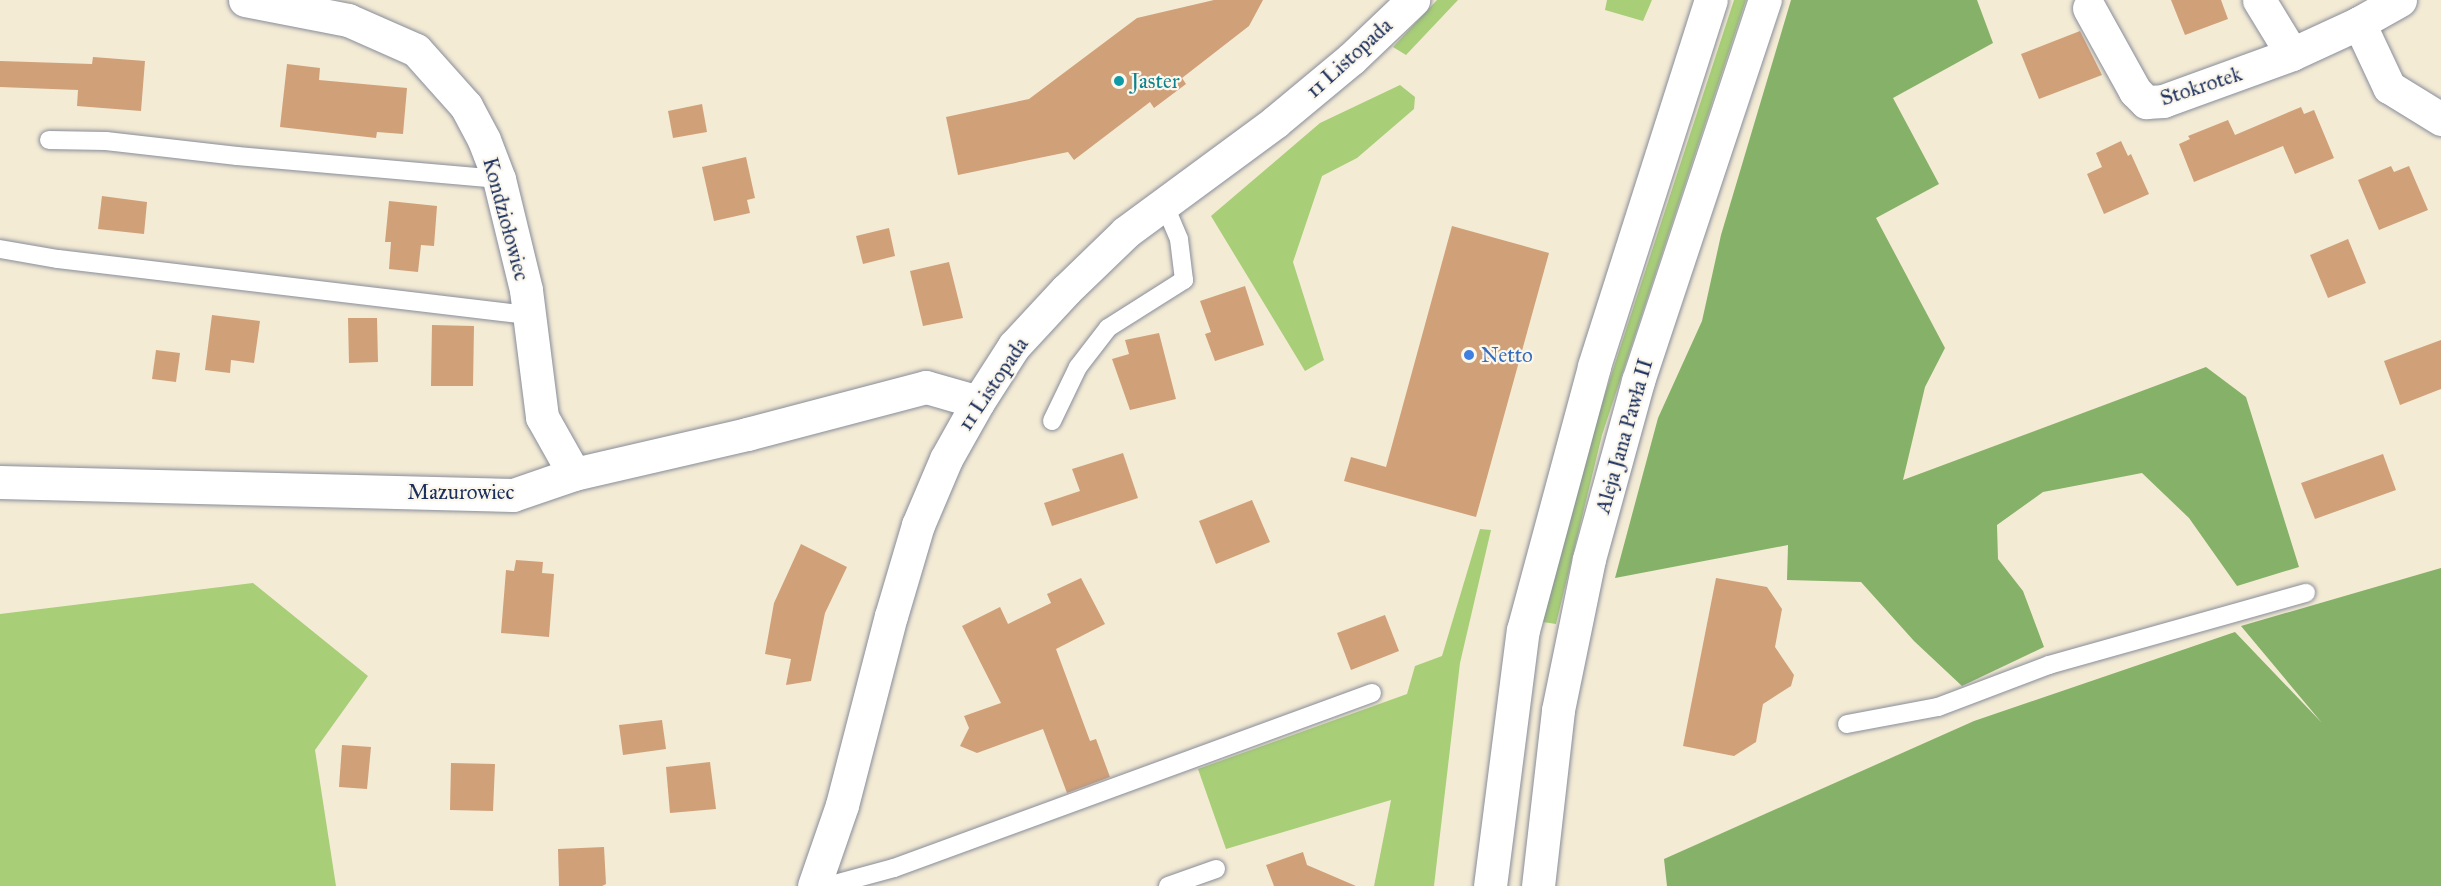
<!DOCTYPE html>
<meta charset="utf-8">
<style>
body{margin:0}
#map{position:relative;width:2441px;height:886px;overflow:hidden;background:#f4ebd5;font-family:"IM FELL Great Primer",serif}
div>[style]{position:absolute}
.green>*{inset:0;background:#a8ce78}
.forest>*{inset:0;background:#86b168}
.building>*{inset:0;background:#d0a079}
.roads{filter:drop-shadow(0 0 2px #888d9a) drop-shadow(0 0 2px #888d9a)}
.lane>*{height:18px;margin:-9px;padding:0 9px;transform-origin:9px;border-radius:9px;background:#fff}
.street>*{height:33px;margin:-16.5px;padding:0 16.5px;transform-origin:16.5px;border-radius:16.5px;background:#fff}
.secondary>*{height:33px;margin:-16.5px;padding:0 16.5px;transform-origin:16.5px;border-radius:16.5px;background:#fff}
.dots>*{width:16px;height:16px;translate:-50% -50%;box-sizing:border-box;border:3px solid #fbf7ec;border-radius:50%}
span{translate:-50% -50%;white-space:nowrap;text-align:center;line-height:1.15;-webkit-text-stroke:4.5px #fbf7ec;paint-order:stroke}
.street-label{font-size:21px;color:#1b2f5e}
.culture-label{font-size:21px;color:#0d838f}
.left{translate:0 -50%;text-align:left}
.shop-label{font-size:21px;color:#366cbe}
</style>
<div id="map">
<div class="green">
<div style="clip-path:polygon(1437px 0,1458px 0,1406px 55px,1393px 47px)"></div>
<div style="clip-path:polygon(1607px 0,1652px 0,1643px 21px,1605px 10px)"></div>
<div style="clip-path:polygon(1734px 0,1746px 0,1602px 435px,1556px 624px,1543px 622px,1588px 446px)"></div>
<div style="clip-path:polygon(1400px 85px,1415px 97px,1414px 109px,1357px 158px,1322px 176px,1293px 262px,1324px 360px,1305px 371px,1211px 216px,1320px 123px)"></div>
<div style="clip-path:polygon(1480px 529px,1491px 530px,1460px 663px,1434px 886px,1374px 886px,1391px 800px,1226px 849px,1198px 769px,1407px 694px,1415px 666px,1442px 656px)"></div>
<div style="clip-path:polygon(253px 583px,368px 676px,315px 750px,336px 886px,0 886px,0 614px)"></div>
</div>
<div class="forest">
<div style="clip-path:polygon(1791px 0,1977px 0,1993px 43px,1893px 98px,1939px 184px,1876px 218px,1945px 348px,1925px 387px,1903px 480px,2206px 367px,2246px 397px,2299px 567px,2237px 586px,2189px 518px,2142px 473px,2043px 492px,1997px 525px,1998px 559px,2023px 591px,2044px 647px,1962px 686px,1914px 641px,1861px 582px,1787px 580px,1788px 545px,1615px 578px,1658px 418px,1702px 321px,1721px 235px)"></div>
<div style="clip-path:polygon(2441px 568px,2441px 886px,1667px 886px,1664px 859px,1974px 721px,2235px 632px,2322px 723px,2241px 626px)"></div>
</div>
<div class="building">
<div style="clip-path:polygon(1214px 0,1263px 0,1249px 26px,1182px 78px,1186px 84px,1154px 108px,1150px 102px,1074px 160px,1068px 152px,958px 175px,946px 117px,1029px 99px,1137px 18px)"></div>
<div style="clip-path:polygon(2171px 0,2221px 0,2228px 19px,2185px 35px)"></div>
<div style="clip-path:polygon(2080px 31px,2102px 75px,2039px 99px,2021px 54px)"></div>
<div style="clip-path:polygon(93px 57px,145px 61px,141px 111px,77px 106px,78px 90px,0 87px,0 61px,92px 64px)"></div>
<div style="clip-path:polygon(287px 64px,320px 68px,319px 80px,407px 88px,403px 134px,377px 132px,376px 138px,280px 127px)"></div>
<div style="clip-path:polygon(702px 104px,707px 132px,673px 138px,668px 111px)"></div>
<div style="clip-path:polygon(2301px 107px,2304px 114px,2314px 110px,2334px 158px,2295px 174px,2283px 146px,2194px 182px,2179px 144px,2190px 139px,2188px 136px,2228px 120px,2235px 135px)"></div>
<div style="clip-path:polygon(2121px 141px,2128px 156px,2131px 154px,2149px 194px,2104px 214px,2087px 174px,2102px 167px,2096px 153px)"></div>
<div style="clip-path:polygon(746px 157px,755px 198px,747px 200px,750px 213px,714px 221px,702px 167px)"></div>
<div style="clip-path:polygon(2391px 166px,2394px 172px,2409px 166px,2428px 210px,2379px 230px,2358px 180px)"></div>
<div style="clip-path:polygon(102px 196px,147px 202px,144px 234px,98px 229px)"></div>
<div style="clip-path:polygon(389px 201px,437px 206px,434px 246px,421px 245px,418px 272px,389px 269px,391px 242px,385px 242px)"></div>
<div style="clip-path:polygon(1452px 226px,1549px 253px,1476px 517px,1344px 481px,1351px 457px,1386px 467px)"></div>
<div style="clip-path:polygon(889px 228px,895px 256px,863px 264px,856px 236px)"></div>
<div style="clip-path:polygon(2348px 239px,2366px 283px,2328px 298px,2310px 255px)"></div>
<div style="clip-path:polygon(949px 262px,963px 318px,923px 326px,910px 271px)"></div>
<div style="clip-path:polygon(1245px 286px,1264px 345px,1215px 361px,1205px 334px,1211px 332px,1200px 301px)"></div>
<div style="clip-path:polygon(212px 315px,260px 321px,254px 363px,231px 360px,230px 373px,205px 370px)"></div>
<div style="clip-path:polygon(348px 318px,377px 318px,378px 362px,349px 363px)"></div>
<div style="clip-path:polygon(432px 325px,474px 326px,473px 386px,431px 386px)"></div>
<div style="clip-path:polygon(1159px 333px,1176px 399px,1130px 410px,1112px 359px,1129px 354px,1125px 340px)"></div>
<div style="clip-path:polygon(2441px 340px,2441px 389px,2400px 405px,2384px 361px)"></div>
<div style="clip-path:polygon(156px 350px,180px 353px,176px 382px,152px 379px)"></div>
<div style="clip-path:polygon(1123px 453px,1138px 498px,1052px 526px,1044px 503px,1080px 491px,1072px 469px)"></div>
<div style="clip-path:polygon(2383px 454px,2396px 490px,2315px 519px,2301px 483px)"></div>
<div style="clip-path:polygon(1252px 500px,1270px 542px,1216px 564px,1199px 521px)"></div>
<div style="clip-path:polygon(801px 544px,847px 567px,825px 613px,811px 681px,786px 685px,791px 659px,765px 654px,774px 603px)"></div>
<div style="clip-path:polygon(516px 560px,543px 562px,542px 573px,554px 574px,549px 637px,501px 633px,506px 570px,514px 571px)"></div>
<div style="clip-path:polygon(1081px 578px,1105px 624px,1056px 649px,1090px 741px,1096px 739px,1110px 777px,1067px 793px,1043px 729px,977px 753px,960px 746px,969px 728px,964px 716px,1001px 703px,962px 626px,1000px 607px,1008px 624px,1051px 603px,1047px 594px)"></div>
<div style="clip-path:polygon(1716px 578px,1767px 587px,1782px 609px,1775px 647px,1794px 675px,1791px 686px,1763px 704px,1756px 742px,1734px 756px,1683px 746px)"></div>
<div style="clip-path:polygon(1385px 615px,1399px 651px,1351px 670px,1337px 633px)"></div>
<div style="clip-path:polygon(662px 720px,666px 749px,623px 755px,619px 725px)"></div>
<div style="clip-path:polygon(342px 745px,371px 747px,367px 789px,339px 787px)"></div>
<div style="clip-path:polygon(710px 762px,716px 809px,670px 813px,666px 767px)"></div>
<div style="clip-path:polygon(451px 763px,495px 764px,493px 811px,450px 810px)"></div>
<div style="clip-path:polygon(604px 847px,606px 884px,602px 886px,559px 886px,558px 849px)"></div>
<div style="clip-path:polygon(1303px 852px,1307px 865px,1356px 886px,1274px 886px,1266px 865px)"></div>
</div>
<div class="roads">
<div class="lane">
<div style="left:49px;top:140px;width:57px;rotate:1deg"></div>
<div style="left:106px;top:141px;width:132px;rotate:6.5deg"></div>
<div style="left:237px;top:156px;width:263px;rotate:5deg"></div>
<div style="left:0;top:249px;width:59px;rotate:9.8deg"></div>
<div style="left:58px;top:259px;width:474px;rotate:6.8deg"></div>
<div style="left:1052px;top:421px;width:60px;rotate:-64.3deg"></div>
<div style="left:1078px;top:367px;width:49px;rotate:-52.4deg"></div>
<div style="left:1108px;top:328px;width:90px;rotate:-32.3deg"></div>
<div style="left:1184px;top:280px;width:41px;rotate:-97deg"></div>
<div style="left:1179px;top:239px;width:38px;rotate:-113deg"></div>
<div style="left:1847px;top:724px;width:93px;rotate:-10.6deg"></div>
<div style="left:1938px;top:707px;width:119px;rotate:-20.7deg"></div>
<div style="left:2049px;top:665px;width:267px;rotate:-15.7deg"></div>
<div style="left:817px;top:877px;width:19px;rotate:21deg"></div>
<div style="left:835px;top:884px;width:61px;rotate:-15.2deg"></div>
<div style="left:894px;top:868px;width:509px;rotate:-20.11deg"></div>
<div style="left:1168px;top:886px;width:51px;rotate:-19.5deg"></div>
</div>
<div class="street">
<div style="left:245px;top:0;width:105px;rotate:11deg"></div>
<div style="left:348px;top:20px;width:74px;rotate:23.8deg"></div>
<div style="left:416px;top:50px;width:75px;rotate:48.2deg"></div>
<div style="left:466px;top:106px;width:38px;rotate:62deg"></div>
<div style="left:484px;top:140px;width:42px;rotate:69deg"></div>
<div style="left:499px;top:179px;width:114px;rotate:76.3deg"></div>
<div style="left:526px;top:290px;width:128px;rotate:82.8deg"></div>
<div style="left:542px;top:417px;width:65px;rotate:60.7deg"></div>
<div style="left:2259px;top:0;width:63px;rotate:58.6deg"></div>
<div style="left:2089px;top:8px;width:95px;rotate:61deg"></div>
<div style="left:2135px;top:91px;width:16px;rotate:45deg"></div>
<div style="left:2146px;top:102px;width:17px;rotate:-3deg"></div>
<div style="left:2163px;top:101px;width:137px;rotate:-20deg"></div>
<div style="left:2292px;top:54px;width:74px;rotate:-24.8deg"></div>
<div style="left:2359px;top:23px;width:47px;rotate:-29.3deg"></div>
<div style="left:2359px;top:23px;width:71px;rotate:64.9deg"></div>
<div style="left:2389px;top:87px;width:61px;rotate:31.6deg"></div>
<div style="left:0;top:482px;width:513px;rotate:1.45deg"></div>
<div style="left:513px;top:495px;width:65px;rotate:-19deg"></div>
<div style="left:574px;top:474px;width:178px;rotate:-13deg"></div>
<div style="left:747px;top:434px;width:185px;rotate:-14.7deg"></div>
<div style="left:926px;top:387px;width:54px;rotate:16.1deg"></div>
</div>
<div class="secondary">
<div style="left:814px;top:886px;width:86px;rotate:-70.9deg"></div>
<div style="left:842px;top:805px;width:195px;rotate:-75.5deg"></div>
<div style="left:891px;top:616px;width:95px;rotate:-73.5deg"></div>
<div style="left:918px;top:525px;width:72px;rotate:-67deg"></div>
<div style="left:946px;top:459px;width:65px;rotate:-60.7deg"></div>
<div style="left:978px;top:402px;width:67px;rotate:-57.3deg"></div>
<div style="left:1014px;top:346px;width:76px;rotate:-47.1deg"></div>
<div style="left:1066px;top:290px;width:83px;rotate:-44deg"></div>
<div style="left:1126px;top:232px;width:185px;rotate:-36.4deg"></div>
<div style="left:1275px;top:122px;width:99px;rotate:-39.7deg"></div>
<div style="left:1351px;top:59px;width:86px;rotate:-43.6deg"></div>
<div style="left:1490px;top:886px;width:258px;rotate:-82.7deg"></div>
<div style="left:1523px;top:630px;width:273px;rotate:-74.9deg"></div>
<div style="left:1594px;top:366px;width:384px;rotate:-72.3deg"></div>
<div style="left:1538px;top:886px;width:177px;rotate:-83.5deg"></div>
<div style="left:1558px;top:710px;width:154px;rotate:-78.4deg"></div>
<div style="left:1589px;top:559px;width:185px;rotate:-74.6deg"></div>
<div style="left:1638px;top:381px;width:402px;rotate:-71.6deg"></div>
</div>
</div>
<div class="dots">
<div style="left:1119px;top:81px;background:#0f9aa8"></div>
<div style="left:1469px;top:355px;background:#3f7fe0"></div>
</div>
<div class="street-label">
<span style="left:1349px;top:58px;rotate:-42deg">11 Listopada</span>
<span style="left:2201px;top:86px;rotate:-18deg">Stokrotek</span>
<span style="left:506px;top:219px;rotate:75deg">Kondziołowiec</span>
<span style="left:993px;top:384px;rotate:-56deg">11 Listopada</span>
<span style="left:1624px;top:436px;rotate:-74deg">Aleja Jana Pawła II</span>
<span style="left:461px;top:492px">Mazurowiec</span>
</div>
<div class="culture-label">
<span class="left" style="left:1131px;top:81px">Jaster</span>
</div>
<div class="shop-label">
<span class="left" style="left:1481px;top:355px">Netto</span>
</div>
</div>
